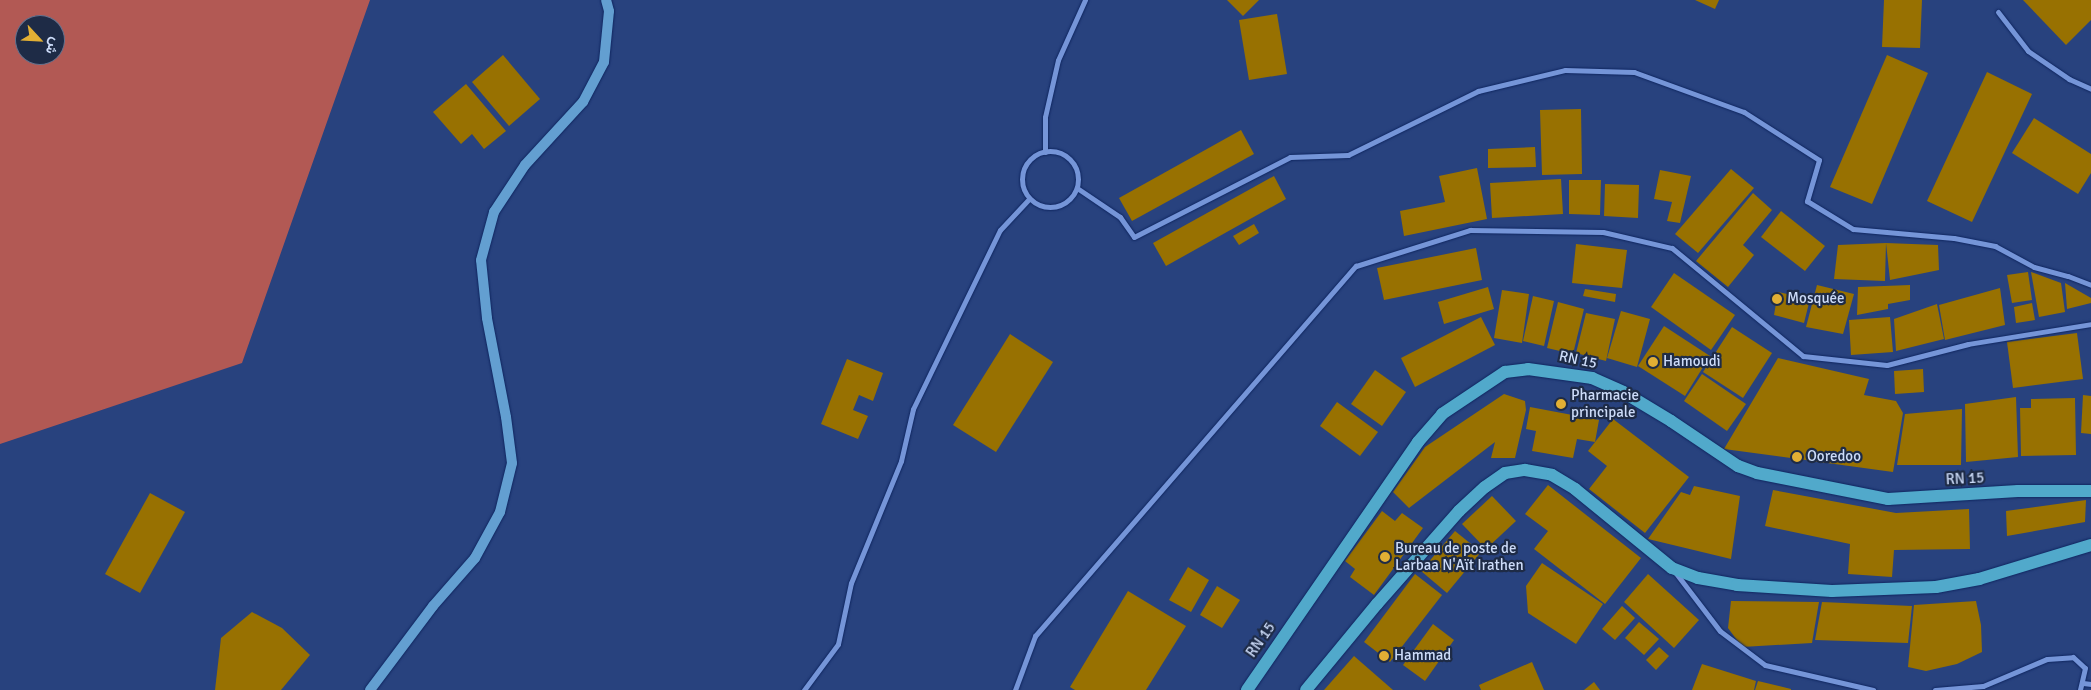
<!DOCTYPE html>
<meta charset="utf-8">
<style>
body{margin:0}
#map{position:relative;width:2091px;height:690px;overflow:hidden;background:#28427e;font-family:Signika,Vazirmatn,sans-serif}
div>[style]{position:absolute}
.forest>*{inset:0;background:#b25954}
.building>*{inset:0;background:#987101}
.roads{filter:drop-shadow(0 0 1px #0f2660) drop-shadow(0 0 1px #0f2660)}
.street>*{height:5px;margin:-2.5px;padding:0 2.5px;transform-origin:2.5px;border-radius:2.5px;background:#7595d8}
.street>.ring{margin:-2.5px;padding:0;box-sizing:content-box;background:none;border:5px solid #7595d8;border-radius:50%}
.secondary>*{height:10px;margin:-5px;padding:0 5px;transform-origin:5px;border-radius:5px;background:#639fd1}
.primary>*{height:12px;margin:-6px;padding:0 6px;transform-origin:6px;border-radius:6px;background:#51a9cb}
.dots>*{width:14px;height:14px;translate:-50% -50%;box-sizing:border-box;border:2px solid #1e2b46;border-radius:50%}
span{translate:-50% -50%;white-space:nowrap;text-align:center;line-height:1.15;-webkit-text-stroke:4.5px #1e2b46;paint-order:stroke}
.poi-label{font-size:15px;color:#cddcf9}
.left{translate:0 -50%;text-align:left}
.street-label{font-size:15px;color:#cddcf9}
.north{position:absolute;left:15px;top:15px;width:50px;height:50px;box-sizing:border-box;background:#1e2b46;border:1px solid #64728e;border-radius:50%;rotate:115deg;font-size:14px;font-weight:700;line-height:20px;text-align:center;color:#cddcf9}
.north::after{content:'';display:block;margin:auto;width:18px;height:22px;background:#e2af34;clip-path:polygon(50% 0,100% 100%,50% 72%,0 100%)}
</style>
<div id="map">
<div class="forest">
<div style="clip-path:polygon(evenodd,0 0,370px 0,242px 363px,0 444px,0 0,25px 25px,55px 25px,55px 55px,25px 55px,25px 25px)"></div>
</div>
<div class="building">
<div style="clip-path:polygon(1227px 0,1259px 0,1243px 16px)"></div>
<div style="clip-path:polygon(1695px 0,1719px 0,1715px 9px)"></div>
<div style="clip-path:polygon(1884px 0,1922px 0,1920px 48px,1882px 47px)"></div>
<div style="clip-path:polygon(2023px 0,2091px 0,2091px 20px,2066px 45px)"></div>
<div style="clip-path:polygon(1277px 14px,1287px 74px,1249px 80px,1239px 20px)"></div>
<div style="clip-path:polygon(503px 55px,540px 99px,509px 126px,472px 82px)"></div>
<div style="clip-path:polygon(1887px 55px,1928px 73px,1872px 204px,1830px 187px)"></div>
<div style="clip-path:polygon(1987px 72px,2032px 94px,1972px 222px,1927px 201px)"></div>
<div style="clip-path:polygon(466px 84px,506px 131px,484px 149px,472px 134px,461px 144px,433px 112px)"></div>
<div style="clip-path:polygon(1581px 109px,1582px 174px,1542px 175px,1540px 110px)"></div>
<div style="clip-path:polygon(2034px 118px,2091px 154px,2091px 173px,2078px 194px,2012px 153px)"></div>
<div style="clip-path:polygon(1241px 130px,1254px 154px,1132px 221px,1119px 198px)"></div>
<div style="clip-path:polygon(1535px 147px,1536px 167px,1488px 168px,1488px 149px)"></div>
<div style="clip-path:polygon(1477px 168px,1487px 219px,1404px 236px,1400px 211px,1445px 202px,1439px 176px)"></div>
<div style="clip-path:polygon(1731px 169px,1754px 188px,1698px 253px,1675px 234px)"></div>
<div style="clip-path:polygon(1660px 170px,1691px 176px,1680px 223px,1667px 221px,1672px 202px,1654px 199px)"></div>
<div style="clip-path:polygon(1274px 176px,1286px 199px,1166px 266px,1153px 243px)"></div>
<div style="clip-path:polygon(1561px 179px,1563px 214px,1492px 218px,1490px 183px)"></div>
<div style="clip-path:polygon(1569px 180px,1601px 180px,1600px 215px,1569px 214px)"></div>
<div style="clip-path:polygon(1605px 184px,1639px 185px,1638px 218px,1604px 216px)"></div>
<div style="clip-path:polygon(1753px 193px,1772px 210px,1743px 245px,1754px 255px,1728px 287px,1696px 261px)"></div>
<div style="clip-path:polygon(1781px 211px,1825px 246px,1805px 271px,1761px 237px)"></div>
<div style="clip-path:polygon(1254px 224px,1259px 233px,1239px 245px,1233px 236px)"></div>
<div style="clip-path:polygon(1886px 243px,1885px 281px,1834px 279px,1838px 245px)"></div>
<div style="clip-path:polygon(1886px 243px,1938px 245px,1939px 270px,1890px 280px)"></div>
<div style="clip-path:polygon(1576px 244px,1627px 250px,1622px 288px,1572px 283px)"></div>
<div style="clip-path:polygon(1476px 248px,1482px 280px,1384px 300px,1377px 268px)"></div>
<div style="clip-path:polygon(2028px 272px,2032px 300px,2012px 303px,2007px 275px)"></div>
<div style="clip-path:polygon(2031px 272px,2061px 283px,2065px 312px,2039px 317px)"></div>
<div style="clip-path:polygon(1674px 273px,1735px 315px,1711px 350px,1651px 307px)"></div>
<div style="clip-path:polygon(2065px 283px,2091px 298px,2091px 303px,2067px 309px)"></div>
<div style="clip-path:polygon(1817px 285px,1854px 294px,1843px 334px,1806px 327px)"></div>
<div style="clip-path:polygon(1910px 285px,1910px 300px,1888px 304px,1888px 309px,1857px 315px,1858px 287px)"></div>
<div style="clip-path:polygon(1488px 287px,1494px 309px,1444px 324px,1438px 302px)"></div>
<div style="clip-path:polygon(2000px 288px,2005px 325px,1945px 340px,1939px 305px)"></div>
<div style="clip-path:polygon(1585px 289px,1616px 294px,1615px 302px,1583px 296px)"></div>
<div style="clip-path:polygon(1502px 290px,1529px 294px,1522px 343px,1494px 338px)"></div>
<div style="clip-path:polygon(1778px 292px,1810px 299px,1804px 323px,1774px 315px)"></div>
<div style="clip-path:polygon(1533px 296px,1554px 301px,1544px 346px,1523px 341px)"></div>
<div style="clip-path:polygon(1558px 302px,1584px 309px,1573px 354px,1547px 348px)"></div>
<div style="clip-path:polygon(2032px 303px,2035px 320px,2016px 323px,2014px 307px)"></div>
<div style="clip-path:polygon(1937px 304px,1944px 339px,1896px 351px,1894px 319px)"></div>
<div style="clip-path:polygon(1621px 311px,1650px 319px,1637px 367px,1607px 358px)"></div>
<div style="clip-path:polygon(1586px 313px,1615px 319px,1606px 361px,1576px 353px)"></div>
<div style="clip-path:polygon(1481px 317px,1495px 345px,1415px 387px,1401px 358px)"></div>
<div style="clip-path:polygon(1890px 317px,1893px 352px,1851px 355px,1849px 320px)"></div>
<div style="clip-path:polygon(1664px 326px,1710px 356px,1685px 396px,1638px 366px)"></div>
<div style="clip-path:polygon(1732px 327px,1772px 353px,1743px 398px,1703px 372px)"></div>
<div style="clip-path:polygon(2077px 333px,2083px 379px,2013px 388px,2007px 342px)"></div>
<div style="clip-path:polygon(1010px 334px,1053px 362px,996px 452px,953px 425px)"></div>
<div style="clip-path:polygon(1778px 358px,1869px 379px,1864px 395px,1896px 401px,1903px 413px,1893px 472px,1724px 449px)"></div>
<div style="clip-path:polygon(847px 359px,883px 373px,873px 401px,859px 395px,853px 410px,868px 416px,858px 439px,821px 424px)"></div>
<div style="clip-path:polygon(1923px 369px,1924px 392px,1895px 394px,1894px 371px)"></div>
<div style="clip-path:polygon(1375px 370px,1406px 392px,1382px 426px,1351px 404px)"></div>
<div style="clip-path:polygon(1702px 374px,1746px 404px,1727px 431px,1684px 401px)"></div>
<div style="clip-path:polygon(1504px 394px,1525px 401px,1526px 410px,1515px 458px,1491px 458px,1495px 442px,1409px 508px,1393px 492px,1425px 447px)"></div>
<div style="clip-path:polygon(2083px 395px,2091px 396px,2091px 434px,2081px 433px)"></div>
<div style="clip-path:polygon(2016px 397px,2018px 457px,1966px 462px,1965px 404px)"></div>
<div style="clip-path:polygon(2075px 398px,2076px 455px,2021px 456px,2020px 408px,2031px 408px,2031px 399px)"></div>
<div style="clip-path:polygon(1337px 402px,1378px 432px,1360px 456px,1320px 426px)"></div>
<div style="clip-path:polygon(1530px 407px,1599px 420px,1595px 442px,1577px 439px,1573px 458px,1532px 451px,1536px 431px,1526px 429px)"></div>
<div style="clip-path:polygon(1962px 409px,1961px 465px,1897px 465px,1905px 414px)"></div>
<div style="clip-path:polygon(1613px 419px,1689px 477px,1645px 533px,1589px 489px,1607px 466px,1588px 451px)"></div>
<div style="clip-path:polygon(1548px 485px,1641px 558px,1605px 604px,1534px 549px,1548px 531px,1525px 514px)"></div>
<div style="clip-path:polygon(1694px 486px,1740px 496px,1731px 559px,1648px 539px,1681px 492px,1690px 495px)"></div>
<div style="clip-path:polygon(1773px 490px,1896px 513px,1969px 509px,1970px 549px,1894px 550px,1892px 577px,1848px 574px,1850px 544px,1765px 526px)"></div>
<div style="clip-path:polygon(150px 493px,185px 512px,140px 593px,105px 574px)"></div>
<div style="clip-path:polygon(1492px 496px,1516px 521px,1486px 549px,1462px 524px)"></div>
<div style="clip-path:polygon(2086px 500px,2085px 522px,2007px 536px,2006px 511px)"></div>
<div style="clip-path:polygon(1382px 511px,1395px 521px,1402px 513px,1423px 528px,1374px 595px,1350px 577px,1355px 569px,1345px 561px)"></div>
<div style="clip-path:polygon(1455px 531px,1481px 552px,1447px 593px,1421px 571px)"></div>
<div style="clip-path:polygon(1542px 563px,1603px 604px,1576px 644px,1528px 613px,1526px 586px)"></div>
<div style="clip-path:polygon(1188px 567px,1209px 580px,1191px 612px,1169px 600px)"></div>
<div style="clip-path:polygon(1415px 574px,1442px 595px,1390px 662px,1364px 642px)"></div>
<div style="clip-path:polygon(1648px 574px,1699px 620px,1674px 648px,1624px 602px)"></div>
<div style="clip-path:polygon(1217px 586px,1240px 600px,1222px 628px,1200px 615px)"></div>
<div style="clip-path:polygon(1128px 591px,1186px 626px,1146px 690px,1075px 690px,1070px 687px)"></div>
<div style="clip-path:polygon(1731px 601px,1819px 602px,1812px 643px,1742px 647px,1728px 628px)"></div>
<div style="clip-path:polygon(1976px 601px,1981px 625px,1982px 652px,1957px 664px,1926px 671px,1908px 667px,1914px 605px)"></div>
<div style="clip-path:polygon(1822px 602px,1912px 606px,1908px 643px,1815px 640px)"></div>
<div style="clip-path:polygon(1622px 606px,1635px 618px,1615px 640px,1602px 629px)"></div>
<div style="clip-path:polygon(252px 612px,282px 628px,310px 655px,281px 690px,215px 690px,221px 638px)"></div>
<div style="clip-path:polygon(1639px 622px,1659px 639px,1644px 655px,1625px 638px)"></div>
<div style="clip-path:polygon(1433px 624px,1454px 640px,1425px 681px,1403px 665px)"></div>
<div style="clip-path:polygon(1659px 647px,1669px 656px,1656px 670px,1646px 660px)"></div>
<div style="clip-path:polygon(1354px 656px,1393px 690px,1324px 690px)"></div>
<div style="clip-path:polygon(1532px 662px,1544px 690px,1481px 690px,1479px 685px)"></div>
<div style="clip-path:polygon(1702px 664px,1756px 681px,1754px 690px,1692px 690px)"></div>
<div style="clip-path:polygon(1758px 681px,1791px 689px,1791px 690px,1755px 690px)"></div>
<div style="clip-path:polygon(1594px 682px,1600px 690px,1584px 690px)"></div>
</div>
<div class="roads">
<div class="street">
<div style="left:1998px;top:12px;width:49px;rotate:52.4deg"></div>
<div style="left:2028px;top:51px;width:50px;rotate:34.3deg"></div>
<div style="left:2069px;top:79px;width:24px;rotate:24deg"></div>
<div class="ring" style="left:1022px;top:151px;width:51px;height:51px"></div>
<div style="left:1045px;top:152px;width:35px;rotate:-90deg"></div>
<div style="left:1045px;top:117px;width:58px;rotate:-77.2deg"></div>
<div style="left:1058px;top:60px;width:66px;rotate:-65.8deg"></div>
<div style="left:1077px;top:188px;width:52px;rotate:34deg"></div>
<div style="left:1120px;top:217px;width:24px;rotate:55deg"></div>
<div style="left:1134px;top:237px;width:175px;rotate:-27.1deg"></div>
<div style="left:1290px;top:157px;width:58px;rotate:-2deg"></div>
<div style="left:1348px;top:155px;width:145px;rotate:-26.2deg"></div>
<div style="left:1478px;top:91px;width:89px;rotate:-13.6deg"></div>
<div style="left:1565px;top:70px;width:69px;rotate:1.7deg"></div>
<div style="left:1634px;top:72px;width:117px;rotate:20deg"></div>
<div style="left:1744px;top:112px;width:89px;rotate:32.6deg"></div>
<div style="left:1819px;top:160px;width:43px;rotate:106.3deg"></div>
<div style="left:1807px;top:201px;width:54px;rotate:31.3deg"></div>
<div style="left:1853px;top:229px;width:101px;rotate:5.1deg"></div>
<div style="left:1954px;top:238px;width:42px;rotate:11deg"></div>
<div style="left:1995px;top:246px;width:44px;rotate:28.3deg"></div>
<div style="left:2034px;top:267px;width:35px;rotate:15deg"></div>
<div style="left:2068px;top:276px;width:25px;rotate:21deg"></div>
<div style="left:1675px;top:572px;width:74px;rotate:52.7deg"></div>
<div style="left:1720px;top:631px;width:56px;rotate:37.1deg"></div>
<div style="left:1765px;top:665px;width:111px;rotate:13deg"></div>
<div style="left:2083px;top:683px;width:8px;rotate:7deg"></div>
<div style="left:804px;top:690px;width:57px;rotate:-53.5deg"></div>
<div style="left:838px;top:644px;width:62px;rotate:-78deg"></div>
<div style="left:851px;top:583px;width:132px;rotate:-67.7deg"></div>
<div style="left:901px;top:461px;width:53px;rotate:-77deg"></div>
<div style="left:913px;top:409px;width:199px;rotate:-64.1deg"></div>
<div style="left:1000px;top:230px;width:42px;rotate:-46.9deg"></div>
<div style="left:1015px;top:690px;width:58px;rotate:-69.7deg"></div>
<div style="left:1035px;top:636px;width:490px;rotate:-49.1deg"></div>
<div style="left:1356px;top:266px;width:120px;rotate:-17.5deg"></div>
<div style="left:1470px;top:230px;width:133px;rotate:0.9deg"></div>
<div style="left:1603px;top:232px;width:71px;rotate:13.1deg"></div>
<div style="left:1672px;top:248px;width:170px;rotate:39.5deg"></div>
<div style="left:1803px;top:356px;width:84px;rotate:6.1deg"></div>
<div style="left:1887px;top:365px;width:84px;rotate:-14.5deg"></div>
<div style="left:1968px;top:344px;width:125px;rotate:-9.2deg"></div>
<div style="left:1935px;top:690px;width:48px;rotate:-4.8deg"></div>
<div style="left:1983px;top:686px;width:69px;rotate:-22.9deg"></div>
<div style="left:2047px;top:659px;width:26px;rotate:-4deg"></div>
<div style="left:2073px;top:657px;width:16px;rotate:43deg"></div>
<div style="left:2085px;top:668px;width:23px;rotate:103deg"></div>
</div>
<div class="secondary">
<div style="left:370px;top:690px;width:105px;rotate:-53.1deg"></div>
<div style="left:433px;top:606px;width:64px;rotate:-48.8deg"></div>
<div style="left:475px;top:558px;width:52px;rotate:-61.5deg"></div>
<div style="left:500px;top:512px;width:50px;rotate:-76.2deg"></div>
<div style="left:512px;top:463px;width:46px;rotate:-97.4deg"></div>
<div style="left:506px;top:417px;width:101px;rotate:-100.9deg"></div>
<div style="left:487px;top:318px;width:58px;rotate:-95.9deg"></div>
<div style="left:481px;top:260px;width:50px;rotate:-74.8deg"></div>
<div style="left:494px;top:212px;width:56px;rotate:-56.6deg"></div>
<div style="left:525px;top:165px;width:86px;rotate:-47.4deg"></div>
<div style="left:583px;top:102px;width:45px;rotate:-62.3deg"></div>
<div style="left:604px;top:62px;width:51px;rotate:-84.4deg"></div>
<div style="left:609px;top:11px;width:11px;rotate:-105deg"></div>
</div>
<div class="primary">
<div style="left:1247px;top:690px;width:301px;rotate:-55.4deg"></div>
<div style="left:1418px;top:442px;width:37px;rotate:-49deg"></div>
<div style="left:1442px;top:414px;width:76px;rotate:-33.7deg"></div>
<div style="left:1505px;top:372px;width:23px;rotate:-7deg"></div>
<div style="left:1528px;top:369px;width:65px;rotate:8deg"></div>
<div style="left:1592px;top:378px;width:34px;rotate:24deg"></div>
<div style="left:1623px;top:392px;width:56px;rotate:31.1deg"></div>
<div style="left:1671px;top:421px;width:81px;rotate:33.9deg"></div>
<div style="left:1738px;top:466px;width:20px;rotate:20deg"></div>
<div style="left:1757px;top:473px;width:134px;rotate:11.2deg"></div>
<div style="left:1888px;top:499px;width:130px;rotate:-3.5deg"></div>
<div style="left:2018px;top:491px;width:73px"></div>
<div style="left:1306px;top:690px;width:112px;rotate:-50.5deg"></div>
<div style="left:1377px;top:604px;width:124px;rotate:-48.6deg"></div>
<div style="left:1459px;top:511px;width:35px;rotate:-43deg"></div>
<div style="left:1485px;top:487px;width:24px;rotate:-35deg"></div>
<div style="left:1505px;top:473px;width:20px;rotate:-9deg"></div>
<div style="left:1525px;top:470px;width:27px;rotate:10deg"></div>
<div style="left:1552px;top:475px;width:27px;rotate:31deg"></div>
<div style="left:1575px;top:489px;width:125px;rotate:39.2deg"></div>
<div style="left:1672px;top:568px;width:28px;rotate:21deg"></div>
<div style="left:1698px;top:578px;width:40px;rotate:10deg"></div>
<div style="left:1737px;top:585px;width:95px;rotate:3.6deg"></div>
<div style="left:1832px;top:591px;width:104px;rotate:-2.2deg"></div>
<div style="left:1936px;top:587px;width:44px;rotate:-10.5deg"></div>
<div style="left:1979px;top:579px;width:117px;rotate:-16.9deg"></div>
</div>
</div>
<div class="dots">
<div style="left:1777px;top:299px;background:#e2af34"></div>
<div style="left:1653px;top:362px;background:#e2af34"></div>
<div style="left:1561px;top:404px;background:#e2af34"></div>
<div style="left:1797px;top:457px;background:#e2af34"></div>
<div style="left:1385px;top:557px;background:#e2af34"></div>
<div style="left:1384px;top:656px;background:#e2af34"></div>
</div>
<div class="poi-label">
<span class="left" style="left:1787px;top:299px">Mosquée</span>
<span class="left" style="left:1663px;top:362px">Hamoudi</span>
<span class="left" style="left:1571px;top:404px">Pharmacie<br>principale</span>
<span class="left" style="left:1807px;top:457px">Ooredoo</span>
<span class="left" style="left:1395px;top:557px">Bureau de poste de<br>Larbaa N'Aït Irathen</span>
<span class="left" style="left:1394px;top:656px">Hammad</span>
</div>
<div class="street-label">
<span style="left:1578px;top:360px;rotate:12deg">RN 15</span>
<span style="left:1965px;top:479px;rotate:-3deg">RN 15</span>
<span style="left:1261px;top:640px;rotate:-55deg">RN 15</span>
</div>
<div class="north">ش</div>
</div>
